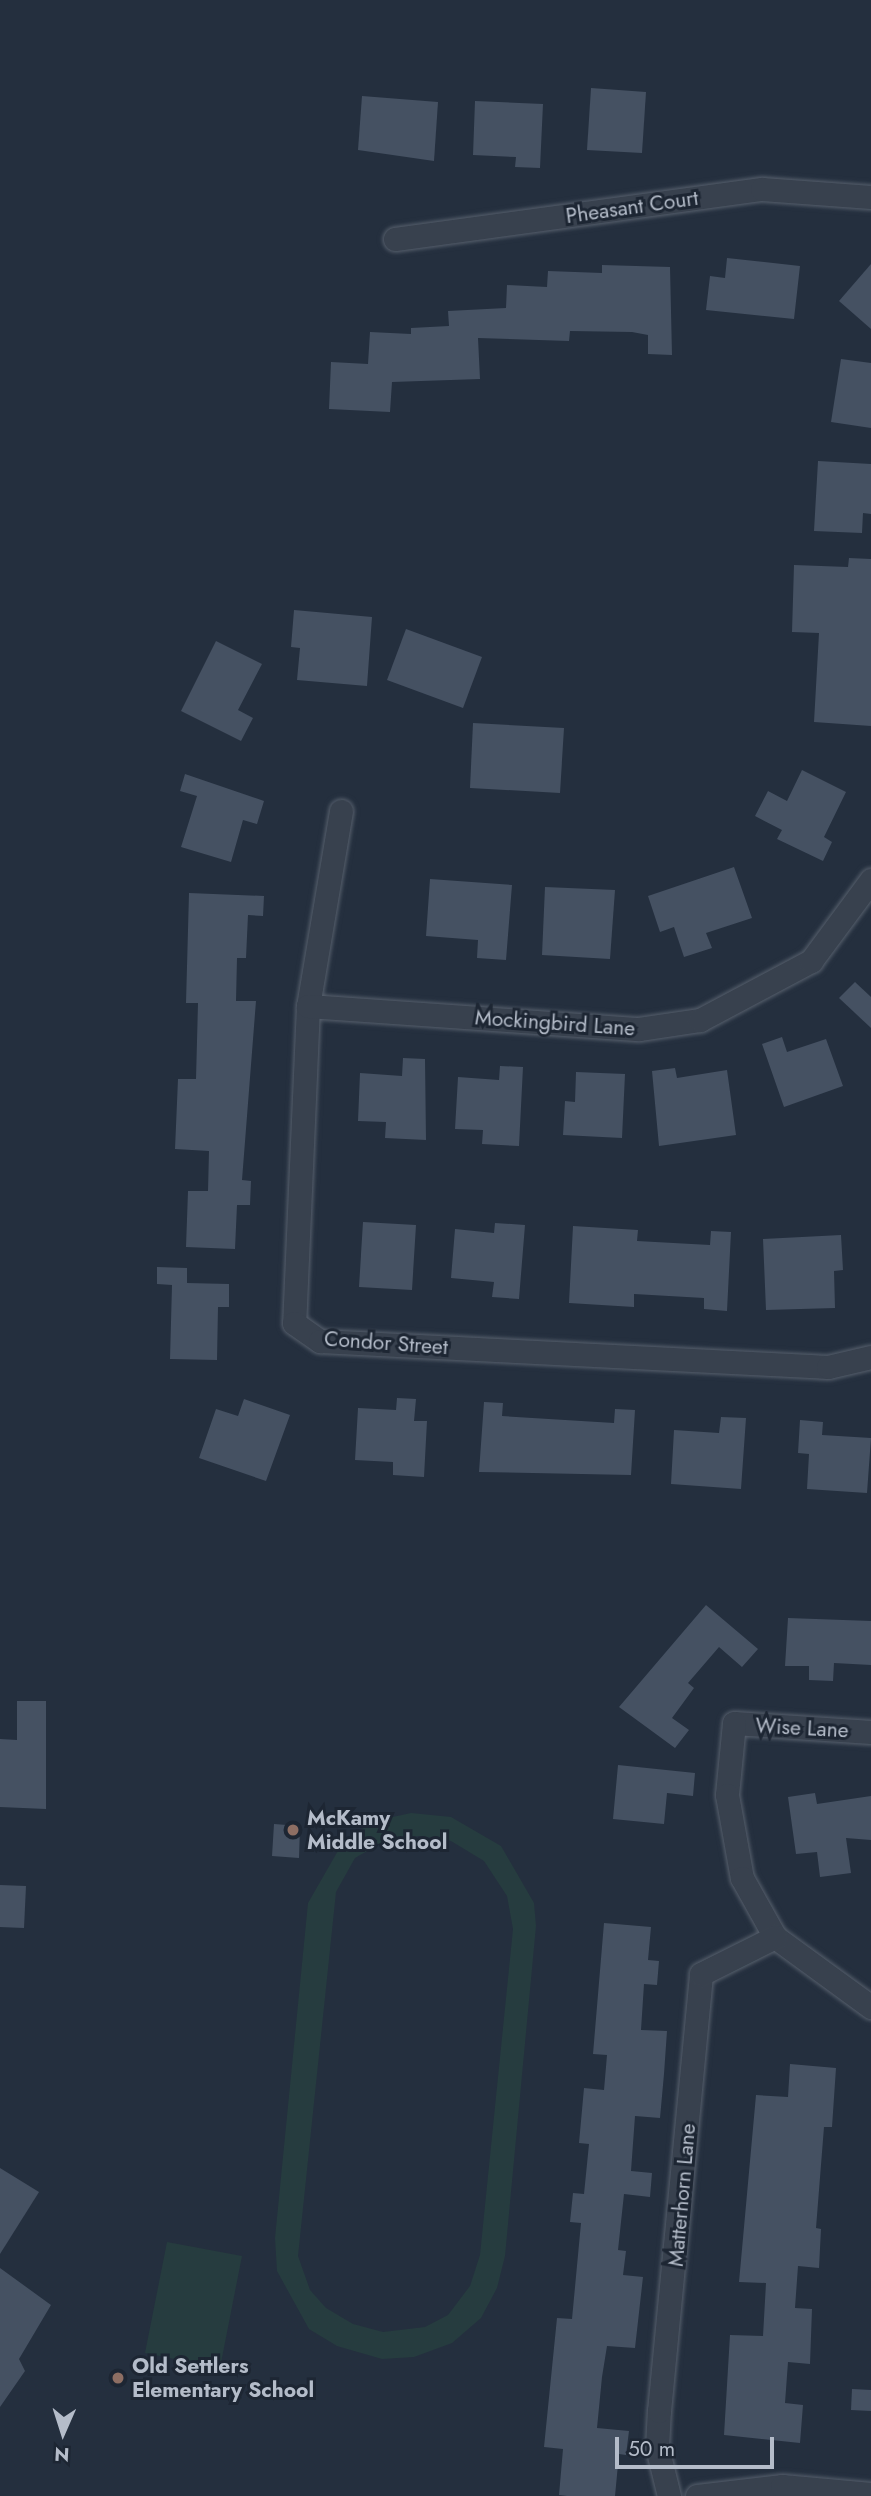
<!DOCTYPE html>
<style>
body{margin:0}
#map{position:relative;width:871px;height:2496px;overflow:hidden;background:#242f3e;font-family:Jost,sans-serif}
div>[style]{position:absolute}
.green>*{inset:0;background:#263c3f}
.building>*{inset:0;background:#455162}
.roads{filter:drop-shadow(0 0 2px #565f6c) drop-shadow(0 0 2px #565f6c)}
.minor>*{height:23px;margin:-11.5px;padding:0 11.5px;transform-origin:11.5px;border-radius:11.5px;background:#38414e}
.dots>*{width:19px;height:19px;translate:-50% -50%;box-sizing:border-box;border:4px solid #1d2633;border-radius:50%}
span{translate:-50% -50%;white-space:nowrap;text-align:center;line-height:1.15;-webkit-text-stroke:6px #1d2633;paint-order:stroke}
.street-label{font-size:21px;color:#b4bcc9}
.poi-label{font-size:21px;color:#b4bcc9;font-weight:700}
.left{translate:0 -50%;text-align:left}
.north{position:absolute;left:28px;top:2398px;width:70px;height:70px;-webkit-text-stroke:5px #1d2633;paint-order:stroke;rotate:183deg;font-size:19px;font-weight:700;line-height:28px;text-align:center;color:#b4bcc9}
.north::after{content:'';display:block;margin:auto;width:24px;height:32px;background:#b4bcc9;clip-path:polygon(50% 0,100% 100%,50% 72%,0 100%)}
.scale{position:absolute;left:615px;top:2437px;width:159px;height:32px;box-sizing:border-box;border:4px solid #b4bcc9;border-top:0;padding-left:9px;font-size:21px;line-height:24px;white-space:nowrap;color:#b4bcc9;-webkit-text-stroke:5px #1d2633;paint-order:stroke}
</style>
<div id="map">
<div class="green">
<div style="clip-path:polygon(evenodd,411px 1813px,451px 1817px,501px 1846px,534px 1903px,536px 1926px,505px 2256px,497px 2288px,481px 2318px,452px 2343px,414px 2357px,382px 2359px,337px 2346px,309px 2329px,277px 2271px,275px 2238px,308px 1903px,343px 1842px,374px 1821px,411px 1813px,420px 1836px,451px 1841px,484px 1861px,507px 1896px,513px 1929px,480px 2255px,470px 2286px,448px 2315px,425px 2327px,383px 2332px,353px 2324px,326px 2308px,310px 2290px,298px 2256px,336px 1892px,355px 1858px,390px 1838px,420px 1836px)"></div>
<div style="clip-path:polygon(167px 2242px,242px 2256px,220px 2368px,145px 2353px)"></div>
</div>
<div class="building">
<div style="clip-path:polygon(591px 88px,646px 92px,642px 153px,587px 150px)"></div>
<div style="clip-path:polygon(362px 96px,438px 102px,434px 161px,358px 150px)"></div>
<div style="clip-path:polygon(475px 101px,543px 104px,540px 168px,515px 167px,516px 157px,473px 155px)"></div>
<div style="clip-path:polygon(727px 258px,800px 266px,794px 319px,706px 310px,710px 276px,725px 278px)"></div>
<div style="clip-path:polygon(871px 264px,871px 329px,839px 301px)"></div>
<div style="clip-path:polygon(602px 265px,670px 267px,672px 355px,648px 354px,648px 335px,632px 332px,570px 331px,569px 341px,478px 338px,480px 379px,392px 382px,390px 412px,329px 409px,331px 362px,368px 364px,370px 332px,411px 334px,411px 328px,449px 326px,448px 311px,506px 308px,507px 285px,547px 287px,548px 271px,602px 273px)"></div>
<div style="clip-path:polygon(841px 359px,871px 363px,871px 428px,831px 422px)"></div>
<div style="clip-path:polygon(818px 461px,871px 464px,871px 514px,863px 513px,862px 533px,814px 531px)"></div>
<div style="clip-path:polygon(849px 558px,871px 559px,871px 726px,814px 722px,819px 633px,792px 632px,794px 565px,848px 567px)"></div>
<div style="clip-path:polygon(294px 610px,372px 617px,367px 686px,297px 680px,300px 648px,291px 647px)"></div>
<div style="clip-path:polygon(406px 629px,482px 657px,463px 708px,387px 680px)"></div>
<div style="clip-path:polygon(216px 641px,262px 664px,238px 710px,253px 718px,241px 741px,181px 711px)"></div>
<div style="clip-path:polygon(473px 723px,564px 728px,560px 793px,470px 788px)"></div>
<div style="clip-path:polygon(802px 770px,846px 792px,824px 837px,832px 842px,823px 861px,777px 839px,782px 830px,755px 816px,768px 791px,787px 801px)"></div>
<div style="clip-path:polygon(185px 774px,264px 801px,257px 824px,243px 820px,231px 862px,181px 847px,197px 796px,180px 791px)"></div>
<div style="clip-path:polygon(734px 867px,752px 918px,706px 933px,712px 948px,684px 957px,674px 927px,660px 932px,648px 896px)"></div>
<div style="clip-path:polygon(430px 879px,512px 885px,506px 960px,477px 958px,478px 940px,426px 936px)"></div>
<div style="clip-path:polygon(545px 887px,615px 890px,610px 959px,542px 955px)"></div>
<div style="clip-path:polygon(189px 893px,264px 896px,263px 916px,248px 915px,246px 958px,237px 958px,236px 1001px,256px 1001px,242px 1180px,251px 1181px,250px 1205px,237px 1205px,235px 1249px,186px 1247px,188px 1191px,208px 1191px,209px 1151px,175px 1149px,178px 1079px,196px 1079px,198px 1003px,186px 1003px)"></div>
<div style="clip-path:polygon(855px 982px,871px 997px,871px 1028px,839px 998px)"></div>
<div style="clip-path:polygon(782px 1037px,787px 1052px,826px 1039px,843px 1086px,784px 1107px,762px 1044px)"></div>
<div style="clip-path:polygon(403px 1058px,425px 1059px,426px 1140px,385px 1138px,386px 1122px,358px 1121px,360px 1073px,402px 1076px)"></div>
<div style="clip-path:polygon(500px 1066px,523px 1067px,519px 1146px,482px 1144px,483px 1130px,455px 1129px,458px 1077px,499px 1080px)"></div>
<div style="clip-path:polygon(675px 1068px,677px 1078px,727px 1070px,736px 1135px,659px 1146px,652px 1071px)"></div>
<div style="clip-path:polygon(576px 1072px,625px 1074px,622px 1138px,563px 1135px,565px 1101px,575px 1102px)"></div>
<div style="clip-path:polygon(363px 1222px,416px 1225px,412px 1290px,359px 1287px)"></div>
<div style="clip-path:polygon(495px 1223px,525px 1225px,519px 1299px,492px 1297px,494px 1282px,451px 1278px,455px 1229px,494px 1233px)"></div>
<div style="clip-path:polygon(573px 1226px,638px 1230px,637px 1241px,710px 1245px,711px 1231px,731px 1232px,727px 1311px,704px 1309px,704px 1298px,634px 1294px,634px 1307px,569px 1303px)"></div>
<div style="clip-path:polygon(841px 1235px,843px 1270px,834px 1271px,835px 1308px,766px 1310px,763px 1239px)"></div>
<div style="clip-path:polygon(157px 1267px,187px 1268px,187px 1283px,229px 1284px,229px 1307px,218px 1307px,217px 1360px,170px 1359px,172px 1285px,157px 1284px)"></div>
<div style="clip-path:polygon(397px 1398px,416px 1399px,414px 1421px,427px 1421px,424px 1477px,393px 1475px,393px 1462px,355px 1460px,358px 1408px,396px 1410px)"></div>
<div style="clip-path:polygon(244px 1399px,290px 1415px,266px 1481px,199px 1458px,216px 1409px,238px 1416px)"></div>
<div style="clip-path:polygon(484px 1402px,503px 1403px,502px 1416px,614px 1423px,615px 1409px,635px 1410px,631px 1475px,479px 1472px)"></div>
<div style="clip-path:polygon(721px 1417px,746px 1418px,741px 1489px,671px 1484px,674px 1430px,719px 1433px)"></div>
<div style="clip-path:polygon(800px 1420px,823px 1422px,822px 1435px,871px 1438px,867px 1493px,807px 1489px,809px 1454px,798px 1453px)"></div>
<div style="clip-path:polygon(706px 1605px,758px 1649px,742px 1667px,719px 1647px,688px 1683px,694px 1688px,672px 1718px,689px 1730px,675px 1748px,619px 1707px)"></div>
<div style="clip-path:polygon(788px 1618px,871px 1621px,871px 1665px,834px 1663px,833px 1681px,809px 1680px,809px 1666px,785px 1666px)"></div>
<div style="clip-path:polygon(17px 1701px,46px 1701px,46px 1809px,0 1807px,0 1739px,17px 1740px)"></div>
<div style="clip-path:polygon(618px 1765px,695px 1773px,693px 1796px,667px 1793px,664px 1824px,613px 1819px)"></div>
<div style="clip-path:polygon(815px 1793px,817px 1804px,871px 1796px,871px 1840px,846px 1838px,851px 1873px,820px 1877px,817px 1852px,796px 1854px,788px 1797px)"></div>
<div style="clip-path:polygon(274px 1824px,300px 1826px,299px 1858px,272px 1856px)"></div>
<div style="clip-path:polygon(0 1885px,26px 1886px,24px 1928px,0 1927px)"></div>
<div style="clip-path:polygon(604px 1923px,651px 1927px,648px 1960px,659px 1961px,657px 1985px,644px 1984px,641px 2030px,667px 2031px,664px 2074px,660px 2118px,635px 2116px,631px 2171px,652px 2173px,650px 2197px,624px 2194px,618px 2250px,626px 2251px,623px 2275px,643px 2277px,635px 2348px,607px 2346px,602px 2377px,597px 2428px,629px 2431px,626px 2455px,619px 2454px,615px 2496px,567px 2496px,559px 2495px,563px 2449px,544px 2447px,557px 2318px,572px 2319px,581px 2223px,570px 2222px,573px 2193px,584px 2194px,589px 2144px,579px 2143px,584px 2088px,604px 2090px,607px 2055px,593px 2054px)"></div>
<div style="clip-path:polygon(790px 2064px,836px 2068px,832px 2127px,824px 2127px,816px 2228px,821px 2229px,819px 2268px,798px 2266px,795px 2308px,812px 2309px,810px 2364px,788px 2362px,785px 2403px,803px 2405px,800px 2443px,724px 2435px,730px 2335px,763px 2336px,766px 2283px,739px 2282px,756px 2095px,788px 2097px)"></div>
<div style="clip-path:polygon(0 2168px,39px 2192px,0 2254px)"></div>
<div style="clip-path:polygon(0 2268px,51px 2305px,19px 2359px,25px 2371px,0 2407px)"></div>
<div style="clip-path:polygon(852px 2389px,871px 2390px,871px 2411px,851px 2410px)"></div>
</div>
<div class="roads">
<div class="minor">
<div style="left:395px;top:239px;width:370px;rotate:-7.8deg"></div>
<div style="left:762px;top:189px;width:109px;rotate:4.2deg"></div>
<div style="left:341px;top:811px;width:198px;rotate:99.6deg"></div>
<div style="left:308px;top:1006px;width:317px;rotate:92.5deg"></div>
<div style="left:294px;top:1323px;width:32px;rotate:35deg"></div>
<div style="left:320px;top:1341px;width:509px;rotate:2.93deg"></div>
<div style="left:828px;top:1367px;width:44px;rotate:-13.1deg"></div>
<div style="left:308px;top:1006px;width:332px;rotate:4deg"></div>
<div style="left:639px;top:1029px;width:62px;rotate:-8.4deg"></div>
<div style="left:700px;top:1020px;width:126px;rotate:-28deg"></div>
<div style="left:811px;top:961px;width:101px;rotate:-53.5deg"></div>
<div style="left:871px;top:1732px;width:137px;rotate:-176.2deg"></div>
<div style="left:734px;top:1723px;width:72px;rotate:95.6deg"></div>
<div style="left:727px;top:1795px;width:84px;rotate:79.8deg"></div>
<div style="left:742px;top:1878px;width:68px;rotate:60.8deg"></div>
<div style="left:775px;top:1937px;width:119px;rotate:36.1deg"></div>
<div style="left:669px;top:2496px;width:50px;rotate:-103.8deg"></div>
<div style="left:657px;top:2447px;width:36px;rotate:-87deg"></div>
<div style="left:659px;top:2411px;width:439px;rotate:-84.5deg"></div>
<div style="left:701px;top:1974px;width:83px;rotate:-26.6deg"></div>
<div style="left:697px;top:2496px;width:86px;rotate:-6.7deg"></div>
<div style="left:782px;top:2486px;width:89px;rotate:5.1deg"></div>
</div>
</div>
<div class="dots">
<div style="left:293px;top:1830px;background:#8d6e63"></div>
<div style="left:118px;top:2378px;background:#8d6e63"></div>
</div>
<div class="street-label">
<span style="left:632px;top:207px;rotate:-8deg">Pheasant Court</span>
<span style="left:555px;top:1023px;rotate:4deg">Mockingbird Lane</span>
<span style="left:386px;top:1343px;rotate:4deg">Condor Street</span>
<span style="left:802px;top:1728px;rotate:3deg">Wise Lane</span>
<span style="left:682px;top:2195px;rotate:-85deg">Matterhorn Lane</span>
</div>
<div class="poi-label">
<span class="left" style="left:307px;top:1830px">McKamy<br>Middle School</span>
<span class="left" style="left:132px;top:2378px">Old Settlers<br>Elementary School</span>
</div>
<div class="north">N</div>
<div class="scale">50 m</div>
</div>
